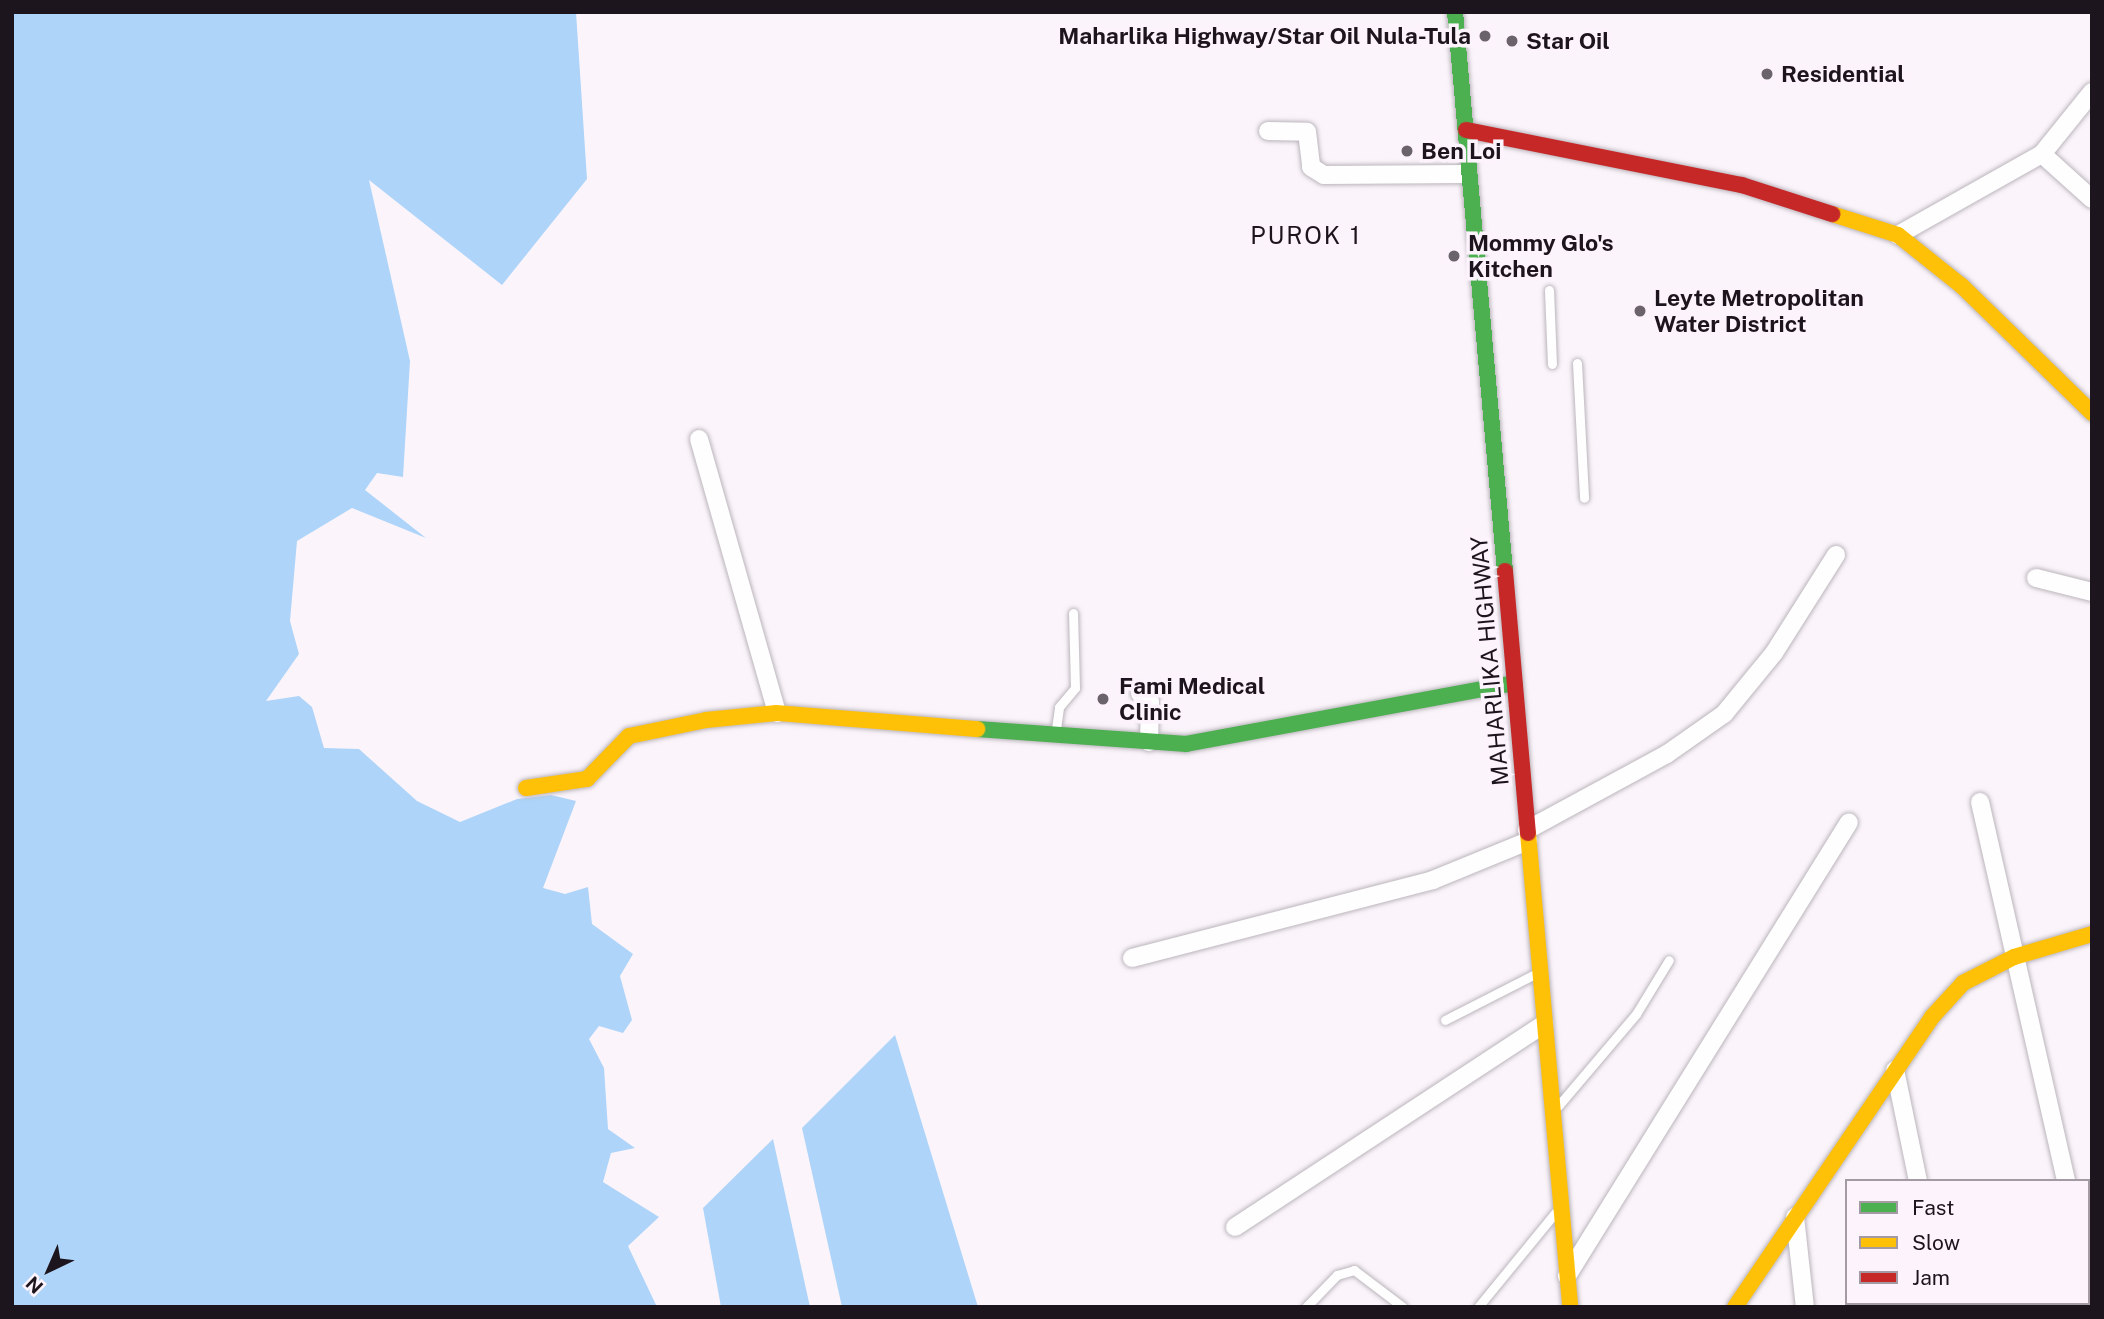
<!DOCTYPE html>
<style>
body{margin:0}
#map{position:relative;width:2104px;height:1319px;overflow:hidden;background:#fbf5fb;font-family:"Public Sans",sans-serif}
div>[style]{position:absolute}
.water>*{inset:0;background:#aed4f9}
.roads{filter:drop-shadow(0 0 2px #bbb5bc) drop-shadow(0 0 2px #bbb5bc)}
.lane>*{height:9px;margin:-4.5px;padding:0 4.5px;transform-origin:4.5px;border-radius:4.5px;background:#fefefe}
.street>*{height:18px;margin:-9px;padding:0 9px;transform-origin:9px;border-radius:9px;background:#fefefe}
.fast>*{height:16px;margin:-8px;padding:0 8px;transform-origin:8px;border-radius:8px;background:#4caf50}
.slow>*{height:16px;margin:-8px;padding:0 8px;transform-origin:8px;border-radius:8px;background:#ffc107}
.jam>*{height:16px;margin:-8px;padding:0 8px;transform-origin:8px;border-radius:8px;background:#c62828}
.dots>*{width:19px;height:19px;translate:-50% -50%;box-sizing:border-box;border:4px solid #fdf3fd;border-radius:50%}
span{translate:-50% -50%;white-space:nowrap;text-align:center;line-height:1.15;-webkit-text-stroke:7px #fdf3fd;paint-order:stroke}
.poi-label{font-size:23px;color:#1d151d;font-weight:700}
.right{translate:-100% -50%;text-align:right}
.left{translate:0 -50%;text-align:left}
.street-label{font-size:23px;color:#1d151d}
.neighbourhood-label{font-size:24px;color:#1d151d;letter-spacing:2px}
.frame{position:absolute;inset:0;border:14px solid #1d151d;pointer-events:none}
.legend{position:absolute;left:1845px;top:1179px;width:245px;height:126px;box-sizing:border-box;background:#fdf3fd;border:2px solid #a39aa3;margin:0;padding:9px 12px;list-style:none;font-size:21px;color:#1d151d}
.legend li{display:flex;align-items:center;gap:14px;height:35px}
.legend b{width:35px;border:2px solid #a39aa3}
.north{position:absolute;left:14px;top:1235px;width:70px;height:70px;-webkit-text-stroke:5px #fdf3fd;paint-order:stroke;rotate:224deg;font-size:19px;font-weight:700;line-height:28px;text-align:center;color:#1d151d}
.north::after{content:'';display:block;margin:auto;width:24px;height:32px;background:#1d151d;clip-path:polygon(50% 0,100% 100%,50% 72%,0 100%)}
</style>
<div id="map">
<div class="water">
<div style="clip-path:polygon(12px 12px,576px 12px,587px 179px,502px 285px,369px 180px,410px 361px,403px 477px,377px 473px,365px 490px,426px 538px,352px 508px,297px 541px,290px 621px,299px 654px,266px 701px,299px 696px,312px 707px,324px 748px,359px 749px,417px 801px,460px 822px,517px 799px,551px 795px,576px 801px,543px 888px,565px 894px,588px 887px,592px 924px,633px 954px,620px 976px,632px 1020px,623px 1033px,599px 1026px,589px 1039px,604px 1068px,608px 1129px,635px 1148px,611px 1153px,603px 1182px,659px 1217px,628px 1246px,657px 1307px,12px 1307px)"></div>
<div style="clip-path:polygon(895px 1035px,978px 1307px,842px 1307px,802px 1128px)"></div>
<div style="clip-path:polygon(773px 1139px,810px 1307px,721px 1307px,703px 1208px)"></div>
</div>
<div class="roads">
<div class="lane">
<div style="left:1549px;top:290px;width:74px;rotate:87.7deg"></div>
<div style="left:1577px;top:363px;width:135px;rotate:87deg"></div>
<div style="left:1055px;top:736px;width:29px;rotate:-82deg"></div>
<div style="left:1059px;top:707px;width:25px;rotate:-50deg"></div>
<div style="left:1075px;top:688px;width:75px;rotate:-91.5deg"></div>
<div style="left:1445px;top:1020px;width:101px;rotate:-27.1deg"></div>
<div style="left:1558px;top:1106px;width:121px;rotate:-49.7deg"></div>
<div style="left:1636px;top:1014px;width:63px;rotate:-58.6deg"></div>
<div style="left:1306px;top:1307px;width:45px;rotate:-45.9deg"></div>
<div style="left:1337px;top:1275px;width:18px;rotate:-16deg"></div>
<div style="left:1354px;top:1270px;width:61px;rotate:37.1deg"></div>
<div style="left:1478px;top:1307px;width:122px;rotate:-50.7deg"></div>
</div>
<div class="street">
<div style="left:1268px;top:131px;width:39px;rotate:1deg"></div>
<div style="left:1307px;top:132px;width:35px;rotate:83deg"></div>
<div style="left:1311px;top:167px;width:15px;rotate:32deg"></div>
<div style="left:1324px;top:175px;width:142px;rotate:-0.4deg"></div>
<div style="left:2042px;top:154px;width:80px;rotate:-51.1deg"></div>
<div style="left:1898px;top:235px;width:165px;rotate:-29.4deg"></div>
<div style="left:2042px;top:154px;width:67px;rotate:42deg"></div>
<div style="left:699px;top:439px;width:285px;rotate:74.1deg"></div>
<div style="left:2036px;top:578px;width:58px;rotate:14deg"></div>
<div style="left:1140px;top:693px;width:13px;rotate:42deg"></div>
<div style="left:1150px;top:702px;width:40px;rotate:91.4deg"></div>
<div style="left:1980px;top:802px;width:389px;rotate:77.2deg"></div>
<div style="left:1527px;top:830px;width:159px;rotate:-28.5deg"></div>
<div style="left:1667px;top:754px;width:70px;rotate:-35.1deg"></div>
<div style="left:1724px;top:714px;width:79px;rotate:-50.7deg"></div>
<div style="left:1774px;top:653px;width:116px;rotate:-57.7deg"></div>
<div style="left:1132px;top:958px;width:311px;rotate:-14.5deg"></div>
<div style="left:1433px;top:880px;width:103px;rotate:-22.3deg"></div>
<div style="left:1895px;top:1070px;width:113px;rotate:78.3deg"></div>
<div style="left:1795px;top:1217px;width:91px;rotate:83.7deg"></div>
<div style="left:2088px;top:1225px;width:4px;rotate:-14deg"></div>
<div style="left:1235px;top:1227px;width:370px;rotate:-33.3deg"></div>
<div style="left:1567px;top:1276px;width:534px;rotate:-58.15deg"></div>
<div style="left:2088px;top:1280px;width:16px;rotate:76deg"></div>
<div style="left:1943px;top:1303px;width:4px;rotate:76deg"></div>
</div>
<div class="fast">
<div style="left:1455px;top:12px;width:561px;rotate:84.89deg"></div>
<div style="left:977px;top:729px;width:210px;rotate:4.1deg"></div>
<div style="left:1186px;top:744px;width:334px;rotate:-10.5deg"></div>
</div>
<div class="slow">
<div style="left:1832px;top:214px;width:69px;rotate:17.7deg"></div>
<div style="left:1898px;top:235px;width:82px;rotate:38.6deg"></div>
<div style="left:1962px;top:286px;width:182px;rotate:44.3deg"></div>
<div style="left:526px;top:788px;width:62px;rotate:-8.4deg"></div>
<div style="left:587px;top:779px;width:60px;rotate:-45.7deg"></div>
<div style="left:629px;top:736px;width:79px;rotate:-11.7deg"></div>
<div style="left:706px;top:720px;width:71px;rotate:-5.6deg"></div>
<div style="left:777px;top:713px;width:201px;rotate:4.6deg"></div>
<div style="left:1528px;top:833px;width:476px;rotate:84.9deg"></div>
<div style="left:1735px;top:1307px;width:351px;rotate:-55.8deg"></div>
<div style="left:1932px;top:1017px;width:46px;rotate:-47.6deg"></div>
<div style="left:1963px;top:983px;width:57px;rotate:-27deg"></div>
<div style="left:2014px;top:957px;width:81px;rotate:-16.4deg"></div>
</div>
<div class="jam">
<div style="left:1466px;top:130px;width:281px;rotate:11.3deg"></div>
<div style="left:1742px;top:185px;width:95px;rotate:17.9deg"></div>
<div style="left:1505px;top:571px;width:263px;rotate:85deg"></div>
</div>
</div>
<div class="dots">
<div style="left:1485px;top:36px;background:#6b636b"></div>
<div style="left:1512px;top:41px;background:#6b636b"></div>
<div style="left:1767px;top:74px;background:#6b636b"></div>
<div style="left:1407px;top:151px;background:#6b636b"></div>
<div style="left:1454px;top:256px;background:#6b636b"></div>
<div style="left:1640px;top:311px;background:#6b636b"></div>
<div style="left:1103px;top:699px;background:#6b636b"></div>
</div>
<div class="poi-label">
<span class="right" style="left:1471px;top:36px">Maharlika Highway/Star Oil Nula-Tula</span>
<span class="left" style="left:1526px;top:41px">Star Oil</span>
<span class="left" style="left:1781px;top:74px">Residential</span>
<span class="left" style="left:1421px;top:151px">Ben Loi</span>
<span class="left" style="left:1468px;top:256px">Mommy Glo's<br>Kitchen</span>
<span class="left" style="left:1654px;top:311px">Leyte Metropolitan<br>Water District</span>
<span class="left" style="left:1119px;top:699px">Fami Medical<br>Clinic</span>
</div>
<div class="street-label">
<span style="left:1490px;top:661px;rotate:-95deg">MAHARLIKA HIGHWAY</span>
</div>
<div class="neighbourhood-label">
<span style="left:1306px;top:236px">PUROK 1</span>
</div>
<div class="frame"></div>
<ul class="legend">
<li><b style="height:9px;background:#4caf50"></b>Fast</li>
<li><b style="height:9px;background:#ffc107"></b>Slow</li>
<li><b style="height:9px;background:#c62828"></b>Jam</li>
</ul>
<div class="north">N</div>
</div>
